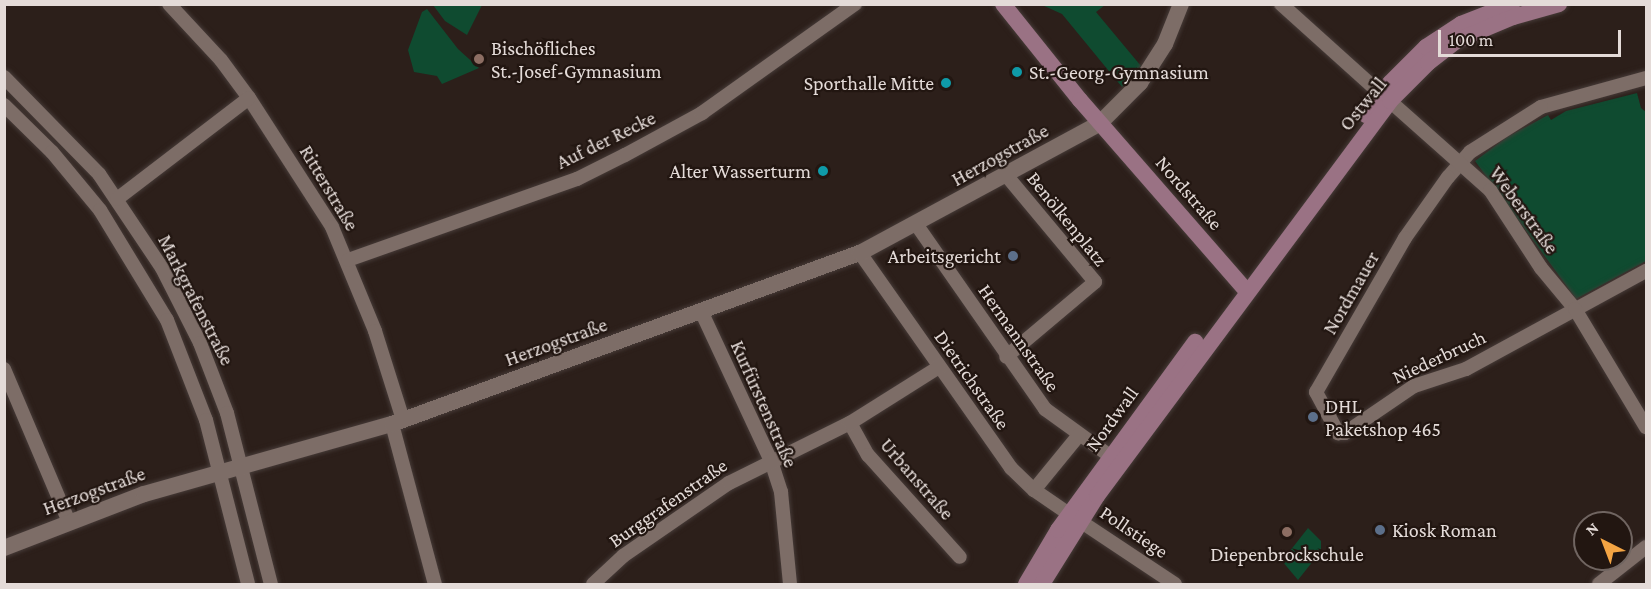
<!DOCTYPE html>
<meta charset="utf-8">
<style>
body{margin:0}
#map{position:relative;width:1651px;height:589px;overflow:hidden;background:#2c1f1a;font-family:"Crimson Pro",serif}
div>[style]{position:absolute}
.green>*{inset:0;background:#0f4b30}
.roads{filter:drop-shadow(0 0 2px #463b38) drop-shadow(0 0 2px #463b38)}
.minor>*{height:14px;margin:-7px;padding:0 7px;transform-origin:7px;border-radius:7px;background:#7d6d67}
.tertiary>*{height:16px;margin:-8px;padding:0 8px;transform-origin:8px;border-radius:8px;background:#7d6d67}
.secondary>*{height:16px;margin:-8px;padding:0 8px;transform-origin:8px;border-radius:8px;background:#9a7284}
.dots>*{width:16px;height:16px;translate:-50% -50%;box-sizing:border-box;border:3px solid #221611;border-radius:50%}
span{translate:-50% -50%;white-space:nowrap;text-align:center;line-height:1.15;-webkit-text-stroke:4.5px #221611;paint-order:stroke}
.poi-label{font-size:20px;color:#e4dbd8}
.left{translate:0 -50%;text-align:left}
.right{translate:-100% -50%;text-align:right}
.street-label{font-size:20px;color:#e4dbd8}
.frame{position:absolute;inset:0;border:6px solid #e4dbd8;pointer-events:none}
.north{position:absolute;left:1573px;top:511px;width:60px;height:60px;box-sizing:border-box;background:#221611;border:2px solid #706561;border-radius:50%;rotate:318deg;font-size:16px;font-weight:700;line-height:24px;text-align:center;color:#e4dbd8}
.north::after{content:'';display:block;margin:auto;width:21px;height:27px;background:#f3a443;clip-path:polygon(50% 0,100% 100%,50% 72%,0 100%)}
.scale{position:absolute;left:1438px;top:30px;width:183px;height:27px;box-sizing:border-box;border:3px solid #e4dbd8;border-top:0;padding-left:8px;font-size:18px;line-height:21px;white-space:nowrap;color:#e4dbd8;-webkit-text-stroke:4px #221611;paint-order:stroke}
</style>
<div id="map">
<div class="green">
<div style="clip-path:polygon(433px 5px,482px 5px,467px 35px,445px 21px)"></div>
<div style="clip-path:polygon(1042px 5px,1105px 5px,1096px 12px,1141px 66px,1122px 87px,1062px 14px)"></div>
<div style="clip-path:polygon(427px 9px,458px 49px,479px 68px,442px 84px,437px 76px,414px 72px,408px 50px,422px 12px)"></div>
<div style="clip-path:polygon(1637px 93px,1641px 108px,1646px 112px,1646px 261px,1576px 299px,1475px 161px,1507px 137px,1548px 115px,1551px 120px,1566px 111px)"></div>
<div style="clip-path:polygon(1308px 528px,1321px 541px,1321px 551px,1298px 580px,1282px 561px)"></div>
</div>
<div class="roads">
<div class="minor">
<div style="left:169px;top:4px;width:76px;rotate:47.1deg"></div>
<div style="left:221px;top:60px;width:47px;rotate:53.6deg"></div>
<div style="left:249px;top:98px;width:153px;rotate:57.2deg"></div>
<div style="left:332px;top:227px;width:113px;rotate:67.5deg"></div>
<div style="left:375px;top:331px;width:93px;rotate:72.5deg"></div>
<div style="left:1281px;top:4px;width:122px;rotate:42deg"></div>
<div style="left:4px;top:77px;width:136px;rotate:45.6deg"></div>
<div style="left:99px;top:174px;width:113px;rotate:56.2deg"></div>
<div style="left:162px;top:268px;width:84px;rotate:63.1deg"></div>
<div style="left:200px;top:343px;width:75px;rotate:68.9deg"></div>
<div style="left:227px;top:413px;width:177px;rotate:75.6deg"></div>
<div style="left:1646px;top:78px;width:109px;rotate:164.6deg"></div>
<div style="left:1541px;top:107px;width:84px;rotate:147.6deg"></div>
<div style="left:1470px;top:152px;width:33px;rotate:131deg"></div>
<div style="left:1448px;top:177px;width:75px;rotate:125.2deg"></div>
<div style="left:1405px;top:238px;width:178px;rotate:120deg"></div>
<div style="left:1316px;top:392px;width:47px;rotate:61.8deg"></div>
<div style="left:1338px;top:433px;width:7px"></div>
<div style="left:1345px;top:433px;width:83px;rotate:-34.3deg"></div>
<div style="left:1414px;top:386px;width:55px;rotate:-18.1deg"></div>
<div style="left:1466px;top:369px;width:205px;rotate:-28.6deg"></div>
<div style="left:1383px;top:95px;width:143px;rotate:41.6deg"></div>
<div style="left:1490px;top:190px;width:93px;rotate:56.8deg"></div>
<div style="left:1541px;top:268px;width:53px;rotate:50.3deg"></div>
<div style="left:1575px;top:309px;width:138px;rotate:59deg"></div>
<div style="left:4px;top:105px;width:67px;rotate:44.4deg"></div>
<div style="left:52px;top:152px;width:75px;rotate:50.4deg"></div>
<div style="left:100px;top:210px;width:129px;rotate:58.7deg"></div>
<div style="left:167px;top:320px;width:107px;rotate:68.7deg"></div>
<div style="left:206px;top:420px;width:169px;rotate:75.6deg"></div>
<div style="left:1006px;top:175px;width:139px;rotate:50.2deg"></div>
<div style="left:1095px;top:282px;width:116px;rotate:139.9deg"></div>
<div style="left:117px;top:199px;width:166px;rotate:-37.4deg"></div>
<div style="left:916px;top:224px;width:226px;rotate:55.1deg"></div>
<div style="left:1045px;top:409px;width:80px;rotate:35.9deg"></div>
<div style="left:860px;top:253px;width:263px;rotate:54.9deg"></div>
<div style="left:1011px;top:468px;width:32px;rotate:44deg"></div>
<div style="left:1034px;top:490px;width:42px;rotate:34.4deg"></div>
<div style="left:348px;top:260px;width:243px;rotate:-19.5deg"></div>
<div style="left:577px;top:179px;width:54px;rotate:-26.6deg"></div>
<div style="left:625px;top:155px;width:88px;rotate:-28.6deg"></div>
<div style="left:702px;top:113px;width:188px;rotate:-35.5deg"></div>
<div style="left:702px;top:313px;width:163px;rotate:65deg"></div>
<div style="left:771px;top:461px;width:33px;rotate:72deg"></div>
<div style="left:781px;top:492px;width:92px;rotate:84.4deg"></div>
<div style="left:4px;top:369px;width:166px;rotate:67deg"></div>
<div style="left:850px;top:423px;width:37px;rotate:61deg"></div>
<div style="left:868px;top:455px;width:137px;rotate:48deg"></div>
<div style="left:392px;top:424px;width:166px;rotate:75deg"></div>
<div style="left:1034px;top:490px;width:71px;rotate:-50.7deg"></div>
<div style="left:1080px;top:521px;width:114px;rotate:33.6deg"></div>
<div style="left:593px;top:584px;width:41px;rotate:-43deg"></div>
<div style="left:623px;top:556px;width:129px;rotate:-34.6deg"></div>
<div style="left:729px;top:483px;width:135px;rotate:-26.4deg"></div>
<div style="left:850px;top:423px;width:105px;rotate:-32.2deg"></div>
<div style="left:1599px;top:584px;width:60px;rotate:-38.2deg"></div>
</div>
<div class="tertiary">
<div style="left:4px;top:548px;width:150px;rotate:-21.1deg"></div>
<div style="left:144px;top:494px;width:258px;rotate:-15.8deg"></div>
<div style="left:392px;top:424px;width:498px;rotate:-20.1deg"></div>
<div style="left:860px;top:253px;width:273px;rotate:-28.4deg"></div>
<div style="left:1100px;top:123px;width:57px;rotate:-45deg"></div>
<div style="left:1140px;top:83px;width:46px;rotate:-57.3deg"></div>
<div style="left:1165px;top:44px;width:43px;rotate:-68.2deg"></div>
</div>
<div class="secondary">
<div style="left:1003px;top:4px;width:123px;rotate:51.3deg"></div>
<div style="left:1080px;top:100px;width:252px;rotate:48.9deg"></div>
<div style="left:1366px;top:115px;width:40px;rotate:-53deg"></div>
<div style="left:1390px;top:83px;width:51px;rotate:-45deg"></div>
<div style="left:1426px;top:47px;width:42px;rotate:-33.3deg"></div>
<div style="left:1461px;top:24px;width:55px;rotate:-21.4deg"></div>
<div style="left:1026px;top:584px;width:63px;rotate:-59.3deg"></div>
<div style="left:1058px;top:530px;width:233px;rotate:-53.9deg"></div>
<div style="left:1042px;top:584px;width:104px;rotate:-58deg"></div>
<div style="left:1097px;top:496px;width:492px;rotate:-53.4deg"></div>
<div style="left:1390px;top:101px;width:54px;rotate:-45deg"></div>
<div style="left:1428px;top:63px;width:36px;rotate:-38deg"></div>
<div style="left:1456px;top:41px;width:62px;rotate:-22.8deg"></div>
<div style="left:1513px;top:17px;width:48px;rotate:-15.8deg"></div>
</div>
</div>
<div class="dots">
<div style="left:479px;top:59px;background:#8d6e63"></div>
<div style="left:1017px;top:72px;background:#0f9aa8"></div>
<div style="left:946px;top:83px;background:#0f9aa8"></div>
<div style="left:823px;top:171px;background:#0f9aa8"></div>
<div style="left:1013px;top:256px;background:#5c6f8a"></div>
<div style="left:1313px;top:417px;background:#5c6f8a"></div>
<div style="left:1380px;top:530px;background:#5c6f8a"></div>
<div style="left:1287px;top:532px;background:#8d6e63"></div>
</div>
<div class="poi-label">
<span class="left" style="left:491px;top:60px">Bischöfliches<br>St.-Josef-Gymnasium</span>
<span class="left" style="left:1029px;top:72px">St.-Georg-Gymnasium</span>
<span class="right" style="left:934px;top:83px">Sporthalle Mitte</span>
<span class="right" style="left:811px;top:171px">Alter Wasserturm</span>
<span class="right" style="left:1001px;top:256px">Arbeitsgericht</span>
<span class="left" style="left:1325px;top:418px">DHL<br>Paketshop 465</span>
<span class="left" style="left:1392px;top:530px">Kiosk Roman</span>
<span style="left:1287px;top:554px">Diepenbrockschule</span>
</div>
<div class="street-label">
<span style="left:1363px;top:104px;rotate:-51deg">Ostwall</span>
<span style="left:606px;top:140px;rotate:-26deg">Auf der Recke</span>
<span style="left:1000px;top:155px;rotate:-29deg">Herzogstraße</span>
<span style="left:329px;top:188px;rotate:59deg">Ritterstraße</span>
<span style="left:1189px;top:193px;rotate:49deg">Nordstraße</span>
<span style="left:1524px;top:210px;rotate:54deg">Weberstraße</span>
<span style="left:1067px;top:219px;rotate:51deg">Benölkenplatz</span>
<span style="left:1351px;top:293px;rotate:-60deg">Nordmauer</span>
<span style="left:196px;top:300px;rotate:63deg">Markgrafenstraße</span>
<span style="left:1019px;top:338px;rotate:55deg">Hermannstraße</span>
<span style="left:556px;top:342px;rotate:-20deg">Herzogstraße</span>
<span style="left:1439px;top:357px;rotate:-25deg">Niederbruch</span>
<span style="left:972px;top:380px;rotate:55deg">Dietrichstraße</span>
<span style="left:764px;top:404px;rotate:66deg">Kurfürstenstraße</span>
<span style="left:1112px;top:419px;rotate:-54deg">Nordwall</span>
<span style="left:917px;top:479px;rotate:49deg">Urbanstraße</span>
<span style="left:94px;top:491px;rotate:-20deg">Herzogstraße</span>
<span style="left:668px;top:503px;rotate:-35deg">Burggrafenstraße</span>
<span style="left:1134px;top:532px;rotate:34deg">Pollstiege</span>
</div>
<div class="frame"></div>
<div class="north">N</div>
<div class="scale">100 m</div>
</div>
